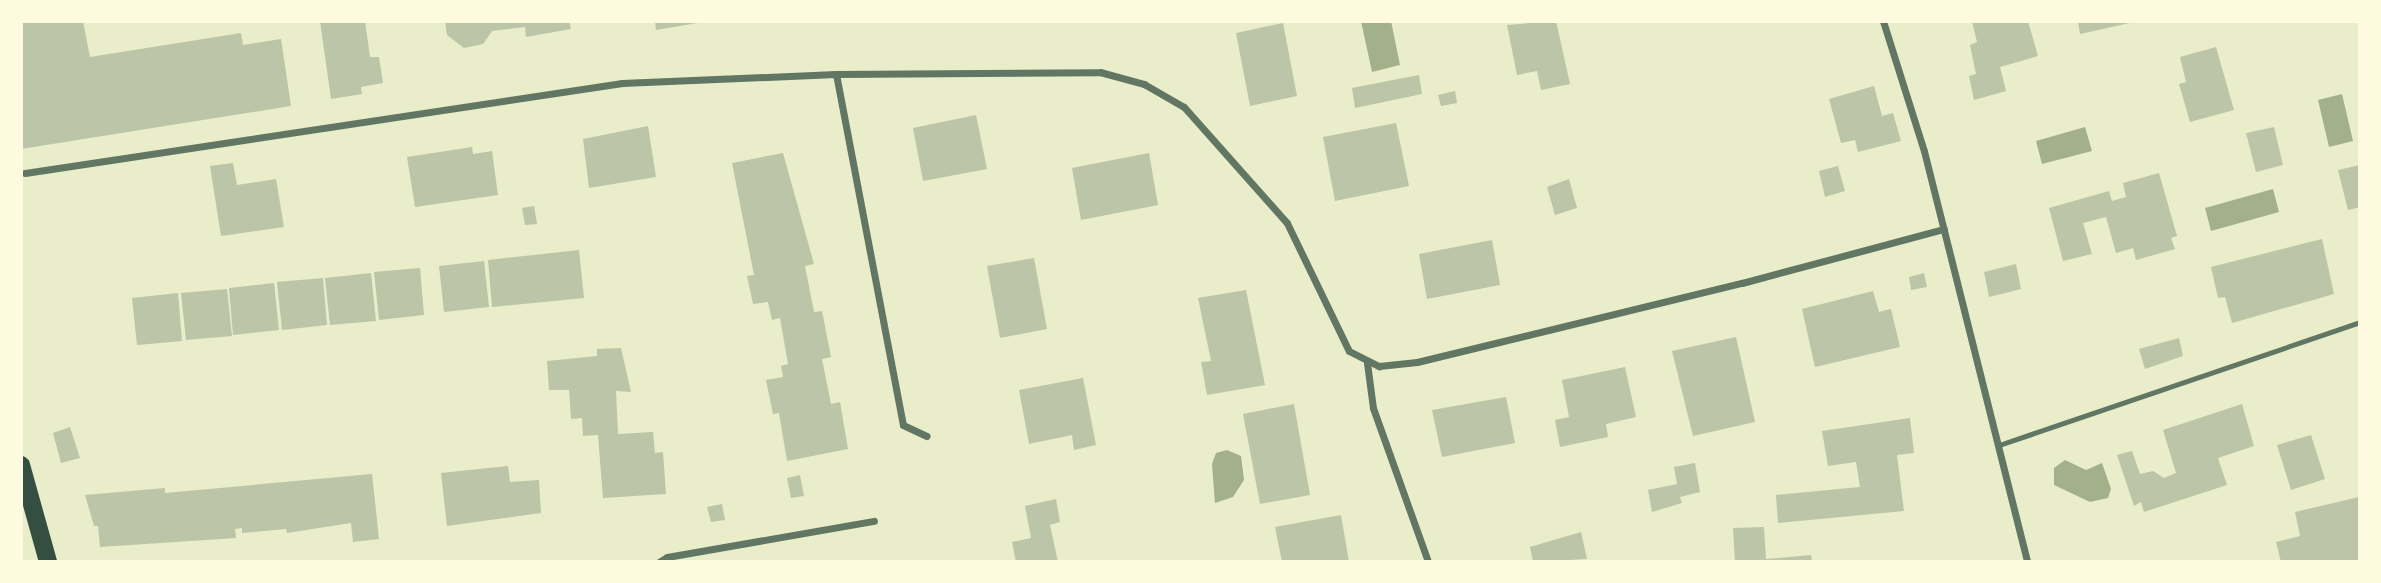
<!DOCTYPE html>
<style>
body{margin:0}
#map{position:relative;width:2381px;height:583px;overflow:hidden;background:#e9edc9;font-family:Montserrat,sans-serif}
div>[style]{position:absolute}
.water>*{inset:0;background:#a3b18a}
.building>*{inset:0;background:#bcc5a7}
.service>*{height:5px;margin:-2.5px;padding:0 2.5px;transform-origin:2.5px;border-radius:2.5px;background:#617663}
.minor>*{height:7px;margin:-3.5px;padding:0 3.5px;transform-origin:3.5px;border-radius:3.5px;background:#617663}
.primary>*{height:18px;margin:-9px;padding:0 9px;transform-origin:9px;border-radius:9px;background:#344e41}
span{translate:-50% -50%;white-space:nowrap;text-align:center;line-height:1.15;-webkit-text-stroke:5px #fefae0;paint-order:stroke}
.frame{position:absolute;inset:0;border:23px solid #fefae0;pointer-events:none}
</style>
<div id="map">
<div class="water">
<div style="clip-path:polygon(1361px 21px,1391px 21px,1400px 65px,1372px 72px)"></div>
<div style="clip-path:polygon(2342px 94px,2353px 141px,2329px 147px,2318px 100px)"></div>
<div style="clip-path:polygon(2085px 127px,2092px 151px,2042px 164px,2036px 141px)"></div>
<div style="clip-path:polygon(2273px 189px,2279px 212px,2211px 231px,2205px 208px)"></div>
<div style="clip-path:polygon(1227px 450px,1241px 456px,1244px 480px,1233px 497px,1215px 503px,1212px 464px,1216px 453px)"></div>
<div style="clip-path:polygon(2065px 460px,2086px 470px,2102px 463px,2111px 489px,2108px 498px,2090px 502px,2054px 485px,2054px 468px)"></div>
</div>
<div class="building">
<div style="clip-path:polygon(21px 21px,83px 21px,90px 57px,241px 33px,243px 45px,281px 39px,291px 106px,21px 149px)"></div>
<div style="clip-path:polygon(320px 21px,365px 21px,370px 57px,379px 57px,383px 83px,361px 87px,362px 94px,331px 99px)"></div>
<div style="clip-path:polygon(445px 21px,569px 21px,571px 29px,526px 37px,525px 27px,492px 31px,483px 44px,464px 48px,447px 35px)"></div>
<div style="clip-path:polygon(655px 21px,703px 21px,703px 22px,656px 30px)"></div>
<div style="clip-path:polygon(1556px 21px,1570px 84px,1541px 90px,1537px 71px,1517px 75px,1507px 25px)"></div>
<div style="clip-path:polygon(1972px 21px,2028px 21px,2038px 56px,2000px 67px,2006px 91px,1974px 100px,1969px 76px,1976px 74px,1970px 45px,1977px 42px)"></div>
<div style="clip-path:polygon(2078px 21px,2134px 21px,2134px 22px,2080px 34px)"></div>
<div style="clip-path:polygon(1283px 23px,1297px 96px,1250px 106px,1236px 33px)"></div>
<div style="clip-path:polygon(2216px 47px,2234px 110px,2190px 122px,2179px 84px,2186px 82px,2180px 57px)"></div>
<div style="clip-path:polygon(1419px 75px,1422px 94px,1355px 108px,1352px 88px)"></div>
<div style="clip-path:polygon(1874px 86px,1882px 116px,1893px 113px,1901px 141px,1858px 152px,1855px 140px,1841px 143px,1829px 99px)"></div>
<div style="clip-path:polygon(1455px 91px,1457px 103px,1441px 106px,1438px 95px)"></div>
<div style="clip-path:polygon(976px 115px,987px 169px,923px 181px,913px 128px)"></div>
<div style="clip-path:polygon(1396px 123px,1409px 186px,1335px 201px,1323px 137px)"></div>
<div style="clip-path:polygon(648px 126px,656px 177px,589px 188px,583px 139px)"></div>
<div style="clip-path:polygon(2274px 127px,2283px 165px,2256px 172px,2246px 133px)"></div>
<div style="clip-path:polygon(472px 147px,473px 154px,492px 151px,498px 195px,415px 207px,407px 157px)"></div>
<div style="clip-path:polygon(783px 153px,814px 264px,805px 266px,814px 312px,822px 311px,831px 357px,822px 359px,831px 404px,840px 402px,848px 449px,787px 461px,779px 413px,773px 414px,766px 380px,783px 377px,781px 366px,788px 364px,780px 318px,772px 320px,768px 302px,753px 304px,747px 276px,754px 275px,732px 163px)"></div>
<div style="clip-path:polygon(1149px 153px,1158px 205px,1081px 220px,1072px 168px)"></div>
<div style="clip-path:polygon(233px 163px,237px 185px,276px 179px,284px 227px,221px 236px,210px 166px)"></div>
<div style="clip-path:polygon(2360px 165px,2360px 207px,2348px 210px,2338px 170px)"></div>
<div style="clip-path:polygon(1838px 166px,1845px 191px,1825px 197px,1819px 171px)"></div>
<div style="clip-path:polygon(2159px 173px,2177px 236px,2171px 238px,2175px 249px,2136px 260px,2133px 248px,2116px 253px,2106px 217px,2083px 223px,2092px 254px,2063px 261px,2049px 208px,2109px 191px,2112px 201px,2126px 197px,2123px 183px)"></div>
<div style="clip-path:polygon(1569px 179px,1577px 208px,1555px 215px,1547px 187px)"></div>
<div style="clip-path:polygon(534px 206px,537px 224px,525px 225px,522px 208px)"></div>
<div style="clip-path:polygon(2322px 239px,2334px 294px,2232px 323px,2225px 297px,2218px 298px,2211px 267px)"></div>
<div style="clip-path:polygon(1492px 240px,1500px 285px,1427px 299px,1419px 254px)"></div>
<div style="clip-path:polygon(579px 250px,584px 298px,492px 307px,488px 260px)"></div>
<div style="clip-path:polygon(1034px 258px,1047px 329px,1000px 338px,987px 266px)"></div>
<div style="clip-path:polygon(484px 261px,489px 307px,444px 312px,439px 266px)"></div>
<div style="clip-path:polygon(2016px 264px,2021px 289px,1989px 297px,1984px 272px)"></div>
<div style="clip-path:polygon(420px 268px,424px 315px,379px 320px,374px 272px)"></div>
<div style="clip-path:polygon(371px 273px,376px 321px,330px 325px,325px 278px)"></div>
<div style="clip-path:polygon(1924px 273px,1927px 287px,1911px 290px,1909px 277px)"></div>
<div style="clip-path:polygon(323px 278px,327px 325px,282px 330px,277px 282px)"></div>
<div style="clip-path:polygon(274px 283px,279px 330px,233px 335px,229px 288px)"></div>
<div style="clip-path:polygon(227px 289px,232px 336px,186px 340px,181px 293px)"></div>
<div style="clip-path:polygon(1246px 290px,1265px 385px,1207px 395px,1201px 362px,1211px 361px,1198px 298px)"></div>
<div style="clip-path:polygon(1873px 291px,1879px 312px,1891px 309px,1900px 347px,1815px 367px,1802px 309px)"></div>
<div style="clip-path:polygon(178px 293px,182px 341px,137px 345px,132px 298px)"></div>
<div style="clip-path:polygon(1736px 337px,1755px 422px,1693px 436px,1672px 351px)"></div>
<div style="clip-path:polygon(2179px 338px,2183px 356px,2145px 369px,2139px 349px)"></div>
<div style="clip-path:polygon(621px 348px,631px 392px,616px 391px,618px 434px,653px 432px,655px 453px,663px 452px,666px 494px,603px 498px,598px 435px,583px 436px,582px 418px,571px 419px,569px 390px,549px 390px,547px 361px,597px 356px,597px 349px)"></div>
<div style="clip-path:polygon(1625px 367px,1636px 417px,1606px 424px,1608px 437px,1560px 447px,1555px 420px,1569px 417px,1562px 380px)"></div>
<div style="clip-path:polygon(1083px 378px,1096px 445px,1074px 450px,1072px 435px,1029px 444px,1019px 390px)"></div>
<div style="clip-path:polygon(1506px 397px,1515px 443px,1442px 457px,1432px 410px)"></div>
<div style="clip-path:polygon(1294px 404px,1310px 495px,1260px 504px,1243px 414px)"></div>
<div style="clip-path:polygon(2242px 404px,2254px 446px,2218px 458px,2227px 485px,2144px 512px,2141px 502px,2134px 506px,2117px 455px,2132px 451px,2140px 474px,2153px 471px,2164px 478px,2176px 473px,2163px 430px)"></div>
<div style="clip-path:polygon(1910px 418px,1914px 453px,1897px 455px,1904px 511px,1778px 523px,1776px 495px,1860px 487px,1856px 462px,1828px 466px,1822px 431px)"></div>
<div style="clip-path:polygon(70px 427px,80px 458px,61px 463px,53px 433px)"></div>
<div style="clip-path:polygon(2311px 435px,2325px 479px,2291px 490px,2277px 445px)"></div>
<div style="clip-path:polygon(1695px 463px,1700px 492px,1680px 497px,1682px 503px,1652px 512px,1648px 490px,1677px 484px,1674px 467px)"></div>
<div style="clip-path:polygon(508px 466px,510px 482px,539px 480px,541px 513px,447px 526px,441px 473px)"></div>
<div style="clip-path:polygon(372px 474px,379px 539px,353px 542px,351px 523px,287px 533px,286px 529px,242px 533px,242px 528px,235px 529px,236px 538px,100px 547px,98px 526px,94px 526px,85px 495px,165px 488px,165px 493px)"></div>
<div style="clip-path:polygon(800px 475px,804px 496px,791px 498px,787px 478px)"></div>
<div style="clip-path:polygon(2359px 497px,2360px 562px,2281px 562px,2276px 542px,2300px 536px,2295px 512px)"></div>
<div style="clip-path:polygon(1056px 499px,1060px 522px,1050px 525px,1058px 562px,1016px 562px,1012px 542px,1031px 538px,1025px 506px)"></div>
<div style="clip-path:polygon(722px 504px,725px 520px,711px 522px,707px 507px)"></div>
<div style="clip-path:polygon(1341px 515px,1349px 562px,1282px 562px,1275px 527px)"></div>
<div style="clip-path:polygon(1764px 527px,1766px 559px,1811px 555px,1812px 562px,1735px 562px,1733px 528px)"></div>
<div style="clip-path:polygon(1581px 532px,1587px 559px,1533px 562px,1530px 547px)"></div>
</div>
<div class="service">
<div style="left:1999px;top:445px;width:381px;rotate:-18.8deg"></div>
</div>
<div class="minor">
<div style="left:1883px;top:21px;width:136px;rotate:72.5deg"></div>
<div style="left:1924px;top:151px;width:424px;rotate:75.9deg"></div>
<div style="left:836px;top:74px;width:357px;rotate:79.2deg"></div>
<div style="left:903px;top:425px;width:26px;rotate:25deg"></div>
<div style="left:25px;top:173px;width:604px;rotate:-8.57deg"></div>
<div style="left:622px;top:83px;width:214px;rotate:-2.4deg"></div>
<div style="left:836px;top:74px;width:264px;rotate:-0.4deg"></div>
<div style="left:1100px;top:72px;width:46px;rotate:15.3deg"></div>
<div style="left:1144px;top:84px;width:46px;rotate:29.9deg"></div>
<div style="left:1184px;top:107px;width:155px;rotate:48.4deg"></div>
<div style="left:1287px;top:223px;width:142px;rotate:64.2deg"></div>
<div style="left:1349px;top:351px;width:34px;rotate:27deg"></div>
<div style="left:1379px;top:366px;width:38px;rotate:-6deg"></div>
<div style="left:1417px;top:362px;width:334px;rotate:-13.7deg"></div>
<div style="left:1742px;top:283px;width:209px;rotate:-15deg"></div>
<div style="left:1367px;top:363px;width:45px;rotate:82.4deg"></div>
<div style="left:1373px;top:408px;width:164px;rotate:70.3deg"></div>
<div style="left:659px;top:562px;width:9px;rotate:-32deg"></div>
<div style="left:667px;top:557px;width:210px;rotate:-9.9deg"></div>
</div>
<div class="primary">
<div style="left:21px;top:465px;width:101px;rotate:74.4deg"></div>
</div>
<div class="frame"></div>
</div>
